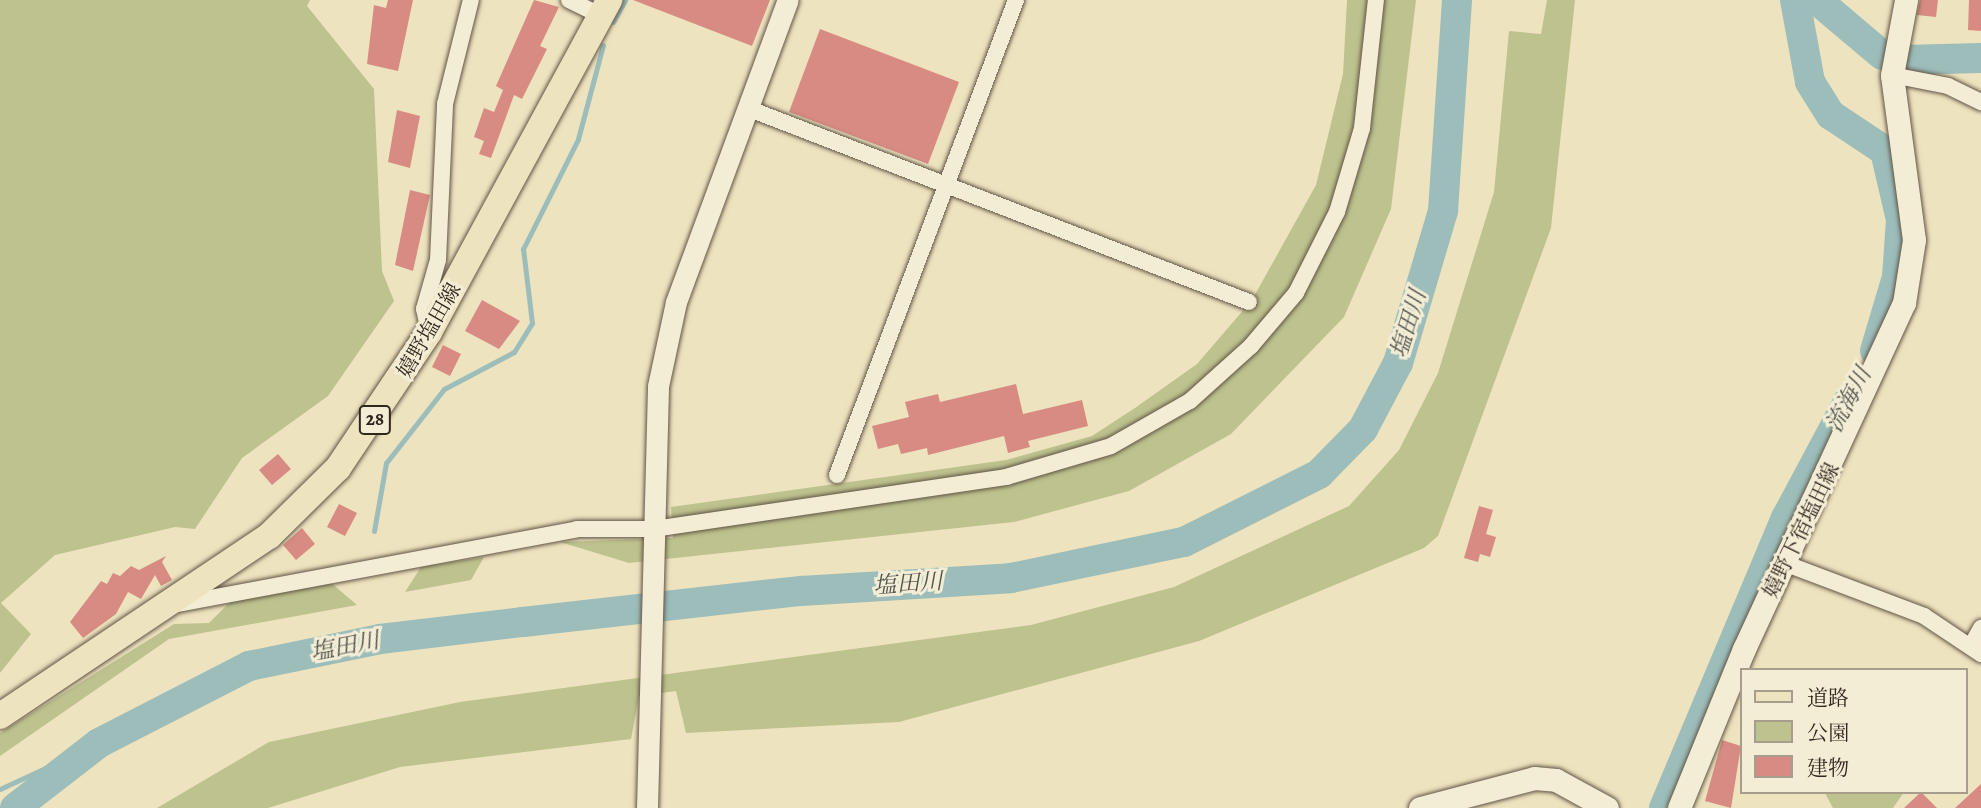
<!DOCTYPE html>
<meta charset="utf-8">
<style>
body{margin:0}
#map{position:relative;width:1981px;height:808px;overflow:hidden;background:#eee3bf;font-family:Alegreya,"Noto Serif JP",serif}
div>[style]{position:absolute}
.green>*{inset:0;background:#bec28e}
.stream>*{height:5px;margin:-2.5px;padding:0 2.5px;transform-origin:2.5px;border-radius:2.5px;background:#9cbdba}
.river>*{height:30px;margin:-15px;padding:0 15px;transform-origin:15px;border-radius:15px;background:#9cbdba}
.building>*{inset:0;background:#d78b83}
.roads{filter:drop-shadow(0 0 2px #605546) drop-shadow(0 0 2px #605546)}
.minor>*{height:16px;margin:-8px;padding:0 8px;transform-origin:8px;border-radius:8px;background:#f4edd5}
.tertiary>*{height:21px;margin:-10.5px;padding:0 10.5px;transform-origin:10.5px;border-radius:10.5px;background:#f4edd5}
.secondary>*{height:23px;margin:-11.5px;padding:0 11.5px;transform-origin:11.5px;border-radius:11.5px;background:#f4edd5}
.primary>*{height:26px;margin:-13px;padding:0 13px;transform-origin:13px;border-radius:13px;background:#eee3bf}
span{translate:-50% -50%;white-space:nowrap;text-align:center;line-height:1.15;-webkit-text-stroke:6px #f4edd5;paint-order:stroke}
.shield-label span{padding:2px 5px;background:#f4edd5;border:2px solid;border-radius:5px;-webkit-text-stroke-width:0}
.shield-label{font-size:19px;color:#31261e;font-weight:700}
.street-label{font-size:21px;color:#31261e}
.water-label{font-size:23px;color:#51534d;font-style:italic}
.legend{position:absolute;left:1740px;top:668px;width:228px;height:126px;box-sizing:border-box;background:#f4edd5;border:2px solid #a69d8c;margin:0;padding:9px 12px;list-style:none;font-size:21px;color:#31261e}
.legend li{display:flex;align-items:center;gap:14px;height:35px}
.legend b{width:35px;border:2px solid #a69d8c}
</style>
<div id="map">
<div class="green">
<div style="clip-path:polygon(0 0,310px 0,307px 6px,374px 89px,382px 271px,394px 301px,328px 396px,242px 458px,195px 529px,175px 527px,55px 555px,1px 603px,31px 634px,0 673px)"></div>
<div style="clip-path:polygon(1347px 0,1416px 0,1391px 209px,1344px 317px,1231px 434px,1129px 491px,1014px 522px,629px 563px,560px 542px,673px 538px,671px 507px,1006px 460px,1092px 436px,1135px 408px,1197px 364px,1252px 300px,1316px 185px,1343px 74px)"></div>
<div style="clip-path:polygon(1547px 0,1575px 0,1551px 228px,1438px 536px,1424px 548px,1199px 641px,899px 722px,686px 733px,676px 691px,639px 696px,631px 739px,400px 767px,268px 808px,157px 808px,269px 742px,460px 702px,1031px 625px,1174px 587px,1349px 506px,1399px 450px,1438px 373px,1494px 192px,1509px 31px,1541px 34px)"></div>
<div style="clip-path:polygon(484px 557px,471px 580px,405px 592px,421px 567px)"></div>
<div style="clip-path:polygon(330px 582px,357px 605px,169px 639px,0 756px,0 733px,174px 624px,209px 623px,230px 602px)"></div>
<div style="clip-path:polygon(1904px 792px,1893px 808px,1833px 808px,1825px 793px)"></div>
</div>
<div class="stream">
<div style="left:613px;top:22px;width:25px;rotate:-61deg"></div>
<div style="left:374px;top:531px;width:69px;rotate:-80deg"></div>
<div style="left:386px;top:463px;width:94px;rotate:-51.9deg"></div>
<div style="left:444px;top:389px;width:79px;rotate:-27.9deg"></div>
<div style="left:514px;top:352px;width:34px;rotate:-58deg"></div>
<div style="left:532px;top:323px;width:75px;rotate:-96.9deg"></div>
<div style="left:523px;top:249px;width:123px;rotate:-63.4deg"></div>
<div style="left:578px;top:139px;width:97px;rotate:-75.1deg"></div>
<div style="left:0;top:789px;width:109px;rotate:-24.9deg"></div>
</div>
<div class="river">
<div style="left:1795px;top:0;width:83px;rotate:79.6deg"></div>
<div style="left:1810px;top:82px;width:39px;rotate:58deg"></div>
<div style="left:1831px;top:115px;width:65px;rotate:33.7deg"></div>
<div style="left:1885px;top:151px;width:71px;rotate:76.9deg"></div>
<div style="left:1901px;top:220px;width:57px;rotate:94deg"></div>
<div style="left:1897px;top:277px;width:77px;rotate:106.6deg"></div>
<div style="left:1817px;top:0;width:85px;rotate:40.2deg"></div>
<div style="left:1902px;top:60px;width:79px;rotate:-1.5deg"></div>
<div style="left:15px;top:808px;width:106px;rotate:-37.7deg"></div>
<div style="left:99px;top:743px;width:169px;rotate:-27.2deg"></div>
<div style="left:249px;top:666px;width:134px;rotate:-11.6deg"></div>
<div style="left:380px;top:639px;width:144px;rotate:-6.8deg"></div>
<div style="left:523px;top:622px;width:280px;rotate:-6.4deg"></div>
<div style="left:801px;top:591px;width:210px;rotate:-3.5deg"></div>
<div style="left:1011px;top:578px;width:177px;rotate:-11.8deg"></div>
<div style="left:1184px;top:542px;width:151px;rotate:-26.7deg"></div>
<div style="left:1319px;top:474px;width:63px;rotate:-45.6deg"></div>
<div style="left:1363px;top:429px;width:75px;rotate:-62.1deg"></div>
<div style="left:1398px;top:363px;width:159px;rotate:-73.5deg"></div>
<div style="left:1443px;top:211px;width:211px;rotate:-86.2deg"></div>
<div style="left:1664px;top:808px;width:315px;rotate:-67.2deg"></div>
<div style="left:1786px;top:518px;width:136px;rotate:-61.9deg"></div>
</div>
<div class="building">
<div style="clip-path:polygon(388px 0,413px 0,398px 71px,367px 64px,374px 5px,386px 8px)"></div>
<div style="clip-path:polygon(534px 0,559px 7px,540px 46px,547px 49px,522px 99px,514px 95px,491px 158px,479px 154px,484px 141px,474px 137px,484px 108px,494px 112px,503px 90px,496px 86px)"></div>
<div style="clip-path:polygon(633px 0,770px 0,752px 46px)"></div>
<div style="clip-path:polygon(1920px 0,1938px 0,1936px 17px,1917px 15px)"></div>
<div style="clip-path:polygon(1969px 0,1981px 0,1981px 31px,1968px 30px)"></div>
<div style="clip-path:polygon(820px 29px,959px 82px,928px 164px,789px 112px)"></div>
<div style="clip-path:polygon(397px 110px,420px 116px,410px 168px,388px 162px)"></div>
<div style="clip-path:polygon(410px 190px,430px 195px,413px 271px,395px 265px)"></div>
<div style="clip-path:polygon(482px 300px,520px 321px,499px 349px,465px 331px)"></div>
<div style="clip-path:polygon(443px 345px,461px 354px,450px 376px,432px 367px)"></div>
<div style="clip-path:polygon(1016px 384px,1023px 414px,1082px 400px,1088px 426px,1028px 441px,1030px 447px,1008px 453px,1004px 436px,928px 455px,927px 448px,901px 454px,898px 444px,878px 449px,872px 426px,909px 417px,905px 402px,938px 394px,940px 402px)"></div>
<div style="clip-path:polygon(278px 454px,291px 469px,272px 485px,259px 470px)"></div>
<div style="clip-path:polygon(339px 504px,357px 513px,345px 536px,327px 527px)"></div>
<div style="clip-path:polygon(1479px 506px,1493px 510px,1486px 534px,1496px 537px,1490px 557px,1480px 554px,1478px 562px,1464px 558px)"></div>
<div style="clip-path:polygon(302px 528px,315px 544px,296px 560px,283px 545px)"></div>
<div style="clip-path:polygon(166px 556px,162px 562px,172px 580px,161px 586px,155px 575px,141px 599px,128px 592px,116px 614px,83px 638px,70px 622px,101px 581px,107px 584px,113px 573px,120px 576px,131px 566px,139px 570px)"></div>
<div style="clip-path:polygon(1722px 740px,1741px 746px,1731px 808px,1705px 801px)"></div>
<div style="clip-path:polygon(1981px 784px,1981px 808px,1955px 808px)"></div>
<div style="clip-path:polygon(1921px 792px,1937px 808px,1904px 808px)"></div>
</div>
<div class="roads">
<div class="minor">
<div style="left:569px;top:0;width:37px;rotate:26deg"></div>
<div style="left:1892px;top:75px;width:57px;rotate:11.1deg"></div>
<div style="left:1948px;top:86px;width:37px;rotate:26deg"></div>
<div style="left:747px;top:108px;width:538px;rotate:21.13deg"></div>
<div style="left:429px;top:332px;width:24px;rotate:-102deg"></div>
<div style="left:424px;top:309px;width:51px;rotate:-74.1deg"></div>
<div style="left:438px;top:260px;width:156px;rotate:-87.4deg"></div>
<div style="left:445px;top:104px;width:107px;rotate:-76deg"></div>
<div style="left:837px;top:475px;width:508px;rotate:-69.35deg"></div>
<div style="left:1784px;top:563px;width:150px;rotate:20.7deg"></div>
<div style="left:1924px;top:616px;width:69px;rotate:33.7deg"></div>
<div style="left:178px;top:604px;width:406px;rotate:-10.6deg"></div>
<div style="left:577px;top:529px;width:77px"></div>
<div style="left:654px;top:529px;width:356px;rotate:-8.4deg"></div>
<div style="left:1006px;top:477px;width:109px;rotate:-16.4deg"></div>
<div style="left:1111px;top:446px;width:91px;rotate:-29.7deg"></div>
<div style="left:1190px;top:401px;width:82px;rotate:-42deg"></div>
<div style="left:1251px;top:346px;width:70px;rotate:-49.7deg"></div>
<div style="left:1296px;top:293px;width:91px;rotate:-63.2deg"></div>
<div style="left:1337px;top:212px;width:88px;rotate:-73.4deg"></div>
<div style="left:1362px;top:128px;width:129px;rotate:-83.8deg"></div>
<div style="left:1971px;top:646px;width:21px;rotate:-61deg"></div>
</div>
<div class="tertiary">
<div style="left:647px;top:808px;width:422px;rotate:-88.5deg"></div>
<div style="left:658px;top:386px;width:86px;rotate:-77.9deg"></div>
<div style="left:676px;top:302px;width:322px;rotate:-69.7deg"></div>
</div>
<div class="secondary">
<div style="left:1420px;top:808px;width:118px;rotate:-14.7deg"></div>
<div style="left:1534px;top:778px;width:22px;rotate:5deg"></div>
<div style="left:1556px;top:780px;width:58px;rotate:28.8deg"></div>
<div style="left:1679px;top:808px;width:172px;rotate:-67.8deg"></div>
<div style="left:1744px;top:649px;width:381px;rotate:-65.2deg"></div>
<div style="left:1904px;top:303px;width:64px;rotate:-81deg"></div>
<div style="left:1914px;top:240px;width:166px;rotate:-97.6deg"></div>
<div style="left:1892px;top:75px;width:76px;rotate:-79.4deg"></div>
</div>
<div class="primary">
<div style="left:0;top:716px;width:324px;rotate:-33.8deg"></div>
<div style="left:269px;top:536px;width:97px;rotate:-44.6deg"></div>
<div style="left:338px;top:468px;width:164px;rotate:-56.2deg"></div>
<div style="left:429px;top:332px;width:378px;rotate:-61.5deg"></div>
</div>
</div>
<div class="shield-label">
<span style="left:375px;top:420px">28</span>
</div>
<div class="street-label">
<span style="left:429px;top:330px;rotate:-60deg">嬉野塩田線</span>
<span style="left:1801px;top:530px;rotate:-64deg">嬉野下宿塩田線</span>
</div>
<div class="water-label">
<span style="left:1409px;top:324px;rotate:-73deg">塩田川</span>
<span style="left:1849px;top:400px;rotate:-62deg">流海川</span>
<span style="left:908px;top:584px;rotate:-4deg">塩田川</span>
<span style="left:345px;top:647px;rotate:-11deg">塩田川</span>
</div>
<ul class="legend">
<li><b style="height:9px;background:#eee3bf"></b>道路</li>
<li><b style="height:19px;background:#bec28e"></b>公園</li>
<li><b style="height:19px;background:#d78b83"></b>建物</li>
</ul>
</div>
